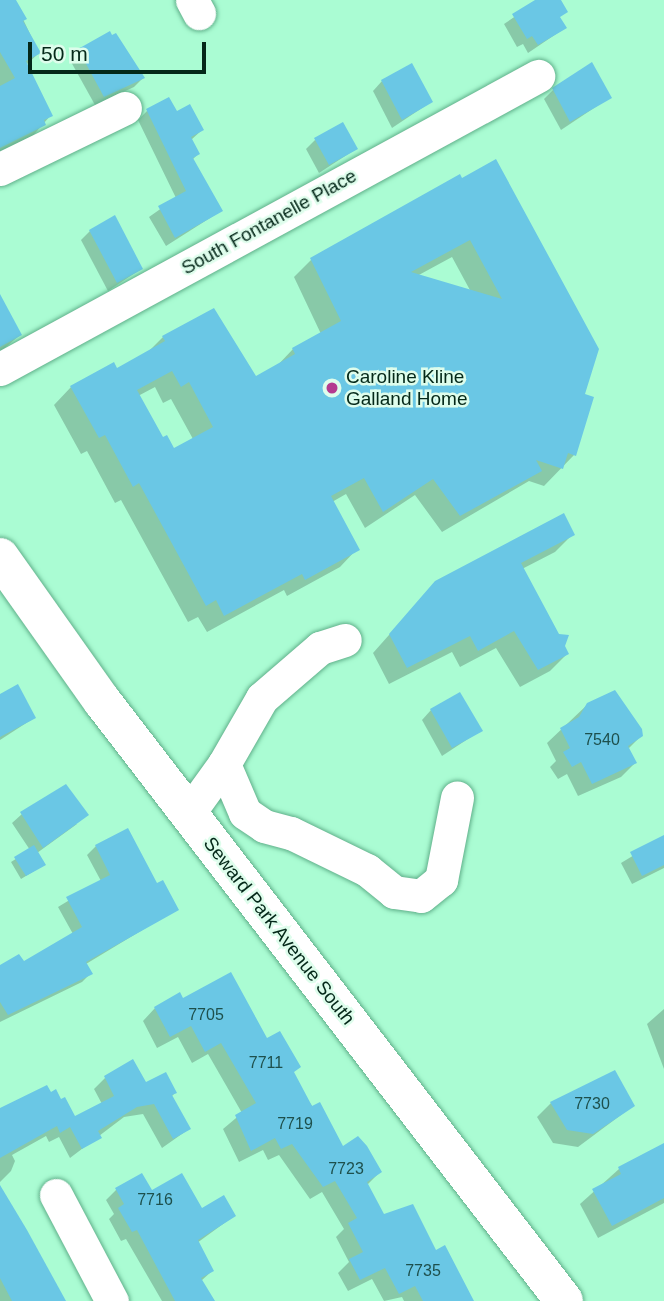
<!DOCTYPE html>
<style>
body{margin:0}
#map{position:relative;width:664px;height:1301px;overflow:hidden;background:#aafcd3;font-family:Arial,sans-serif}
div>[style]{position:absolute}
.shadow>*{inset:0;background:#0003}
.building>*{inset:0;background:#6ac7e5}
.roads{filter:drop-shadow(0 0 2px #60b08a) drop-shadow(0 0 2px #60b08a)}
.minor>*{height:33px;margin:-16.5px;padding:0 16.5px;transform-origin:16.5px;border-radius:16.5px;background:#fff}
.major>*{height:38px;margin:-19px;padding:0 19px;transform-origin:19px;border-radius:19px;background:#fff}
.dots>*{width:19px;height:19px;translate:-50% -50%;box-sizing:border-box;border:4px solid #defdec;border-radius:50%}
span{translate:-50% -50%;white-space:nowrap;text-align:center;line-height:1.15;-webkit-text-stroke:5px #defdec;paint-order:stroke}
.number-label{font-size:16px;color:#1e504c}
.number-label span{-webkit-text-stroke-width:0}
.street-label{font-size:19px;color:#042819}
.poi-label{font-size:19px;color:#042819}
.left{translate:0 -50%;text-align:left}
.scale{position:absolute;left:28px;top:42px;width:178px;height:32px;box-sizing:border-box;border:4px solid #042819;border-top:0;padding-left:9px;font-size:21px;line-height:24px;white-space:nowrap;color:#042819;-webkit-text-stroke:5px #defdec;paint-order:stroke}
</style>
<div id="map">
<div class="shadow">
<div style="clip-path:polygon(0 0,14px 0,39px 53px,26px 65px,51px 115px,30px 139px,0 153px)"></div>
<div style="clip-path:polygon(539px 0,549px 0,565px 28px,528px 53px,523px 44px,517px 47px,504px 24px)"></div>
<div style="clip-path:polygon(109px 33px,143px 78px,134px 87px,95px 105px,70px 60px)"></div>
<div style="clip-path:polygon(382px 81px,431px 102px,392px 128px,373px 91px)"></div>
<div style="clip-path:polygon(553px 90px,609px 98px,561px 130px,544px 99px)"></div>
<div style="clip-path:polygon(147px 111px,176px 113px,202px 130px,191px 140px,198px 154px,192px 160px,221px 211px,166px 246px,149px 217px,176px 198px,138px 120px)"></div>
<div style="clip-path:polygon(315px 140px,356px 149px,319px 173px,306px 149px)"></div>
<div style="clip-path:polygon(evenodd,459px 177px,583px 395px,574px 455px,544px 486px,529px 481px,442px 532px,415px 495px,365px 528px,346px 494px,332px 502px,357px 549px,340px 567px,287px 596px,284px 590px,207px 632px,198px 617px,188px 622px,121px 500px,115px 503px,87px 451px,81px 454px,54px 405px,71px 387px,117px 370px,147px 353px,163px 337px,256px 378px,275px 368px,293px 349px,321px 334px,294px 277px,312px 259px,459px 177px,452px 257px,471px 292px,417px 276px,452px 257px,459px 177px,155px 387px,163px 403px,171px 399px,193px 439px,173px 450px,162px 440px,138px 396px,155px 387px)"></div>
<div style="clip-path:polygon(90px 231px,141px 269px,108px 291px,81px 240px)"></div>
<div style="clip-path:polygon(0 298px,20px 335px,0 352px)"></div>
<div style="clip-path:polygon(573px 534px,555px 552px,522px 569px,567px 654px,550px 671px,520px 687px,496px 648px,460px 667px,452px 652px,389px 684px,373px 653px,436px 582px)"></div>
<div style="clip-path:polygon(0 696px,34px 718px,0 740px)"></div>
<div style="clip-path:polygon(588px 704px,641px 736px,628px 749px,635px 763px,621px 777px,578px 796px,567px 774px,558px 779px,550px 767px,556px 761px,547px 743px)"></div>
<div style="clip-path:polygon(431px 710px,480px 731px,442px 756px,422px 720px)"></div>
<div style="clip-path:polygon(22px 814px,77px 824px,37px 853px,44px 865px,21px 879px,11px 862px,30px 850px,12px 823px)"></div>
<div style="clip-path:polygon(664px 837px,664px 868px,632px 884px,621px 863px)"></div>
<div style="clip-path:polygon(96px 846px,156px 885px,177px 909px,86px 964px,91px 973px,82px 982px,0 1022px,0 967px,23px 963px,73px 934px,58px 907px,101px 881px,87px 855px)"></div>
<div style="clip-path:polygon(182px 1000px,266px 1041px,342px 1148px,380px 1172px,367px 1185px,383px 1216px,436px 1252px,472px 1301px,404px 1301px,402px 1297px,384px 1301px,372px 1279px,348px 1291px,338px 1273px,349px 1262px,336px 1237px,344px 1229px,322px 1192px,310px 1199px,279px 1155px,268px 1160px,263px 1150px,239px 1162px,223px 1129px,242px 1113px,208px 1054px,192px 1063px,178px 1037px,157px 1048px,143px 1021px,155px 1008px)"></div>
<div style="clip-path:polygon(664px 1009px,664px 1069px,647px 1024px)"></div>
<div style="clip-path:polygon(105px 1078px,175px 1093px,171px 1097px,189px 1129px,162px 1148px,143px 1114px,124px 1117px,70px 1158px,59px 1137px,49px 1142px,46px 1136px,12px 1155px,15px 1161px,11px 1171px,0 1182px,0 1111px,74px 1119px,102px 1104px,94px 1089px)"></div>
<div style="clip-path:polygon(551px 1103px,633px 1106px,578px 1147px,553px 1143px,537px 1117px)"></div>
<div style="clip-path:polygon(664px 1146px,664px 1203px,598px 1238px,580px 1204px,619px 1169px)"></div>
<div style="clip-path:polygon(0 1189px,63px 1301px,0 1301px)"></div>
<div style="clip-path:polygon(116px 1190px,151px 1192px,201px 1211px,234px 1216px,197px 1243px,212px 1271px,201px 1281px,214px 1301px,162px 1301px,126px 1239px,121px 1241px,109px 1219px,114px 1214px,106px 1200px)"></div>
</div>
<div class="building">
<div style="clip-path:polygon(0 0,16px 0,27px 19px,23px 21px,41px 53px,26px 61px,53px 116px,44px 120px,46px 125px,0 148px,0 86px,15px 78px,0 52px)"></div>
<div style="clip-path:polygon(535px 0,561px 0,568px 12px,560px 17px,567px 28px,538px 45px,532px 36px,527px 39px,512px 14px)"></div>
<div style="clip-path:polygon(110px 31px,112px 35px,116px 33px,145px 78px,104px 97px,78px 49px)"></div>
<div style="clip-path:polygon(592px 62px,612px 98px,570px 122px,552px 88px)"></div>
<div style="clip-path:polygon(412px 63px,433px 102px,402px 120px,381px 80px)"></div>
<div style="clip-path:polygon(169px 97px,177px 111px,190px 104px,204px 130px,191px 137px,200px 154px,193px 158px,223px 211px,175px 238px,158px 206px,186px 191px,146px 109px)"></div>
<div style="clip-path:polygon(343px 122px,358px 149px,329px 165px,314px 138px)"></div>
<div style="clip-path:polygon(evenodd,496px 159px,599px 349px,585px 394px,594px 397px,576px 456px,568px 453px,563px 469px,536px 460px,542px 471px,460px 516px,433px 479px,383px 512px,364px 478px,331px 496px,360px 550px,305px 580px,302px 574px,224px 616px,216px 600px,206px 606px,139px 483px,133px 487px,105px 435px,99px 438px,70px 386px,114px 362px,117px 368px,165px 341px,162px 336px,214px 308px,256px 376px,295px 354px,292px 348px,341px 321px,310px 258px,460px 174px,462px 178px,496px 159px,470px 240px,502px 299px,411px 272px,470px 240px,496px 159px,172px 371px,181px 387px,189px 382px,213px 427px,174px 448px,167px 435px,163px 437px,137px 390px,172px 371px)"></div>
<div style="clip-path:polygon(115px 215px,143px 269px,117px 283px,89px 230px)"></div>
<div style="clip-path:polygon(0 294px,22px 335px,0 347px)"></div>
<div style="clip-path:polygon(564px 513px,575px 535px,521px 563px,559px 634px,569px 635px,565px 646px,569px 654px,538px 670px,514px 631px,478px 651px,470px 636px,407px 668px,389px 634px,435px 581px)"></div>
<div style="clip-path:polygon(18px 684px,36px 718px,0 737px,0 694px)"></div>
<div style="clip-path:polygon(615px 690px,642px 729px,643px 736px,628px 746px,637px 763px,592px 784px,581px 762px,572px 767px,563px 752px,570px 748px,560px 728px,579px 717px,587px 703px)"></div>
<div style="clip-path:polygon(460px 692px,483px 731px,452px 748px,430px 709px)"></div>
<div style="clip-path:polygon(66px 784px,89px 815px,43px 848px,20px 812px)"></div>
<div style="clip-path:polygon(128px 828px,157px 883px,163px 880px,179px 910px,86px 962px,93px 974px,8px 1015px,0 1002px,0 965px,19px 954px,24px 961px,82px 927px,66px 897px,110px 875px,95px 845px)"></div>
<div style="clip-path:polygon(664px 835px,664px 865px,642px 876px,630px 852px)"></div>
<div style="clip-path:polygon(34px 845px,46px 865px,26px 876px,14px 857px)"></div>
<div style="clip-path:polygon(231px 972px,267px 1038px,280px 1031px,301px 1067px,294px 1072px,312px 1106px,320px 1102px,343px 1146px,358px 1136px,367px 1146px,382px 1172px,367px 1182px,384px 1214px,413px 1204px,436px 1250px,445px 1245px,474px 1301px,423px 1301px,415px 1286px,399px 1294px,385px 1268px,360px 1280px,349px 1259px,363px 1252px,348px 1223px,357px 1218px,335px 1181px,323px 1187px,292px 1144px,281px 1149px,275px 1138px,251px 1151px,235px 1115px,256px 1103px,221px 1043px,205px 1052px,191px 1026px,170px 1037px,154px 1007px,180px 992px,183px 998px)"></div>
<div style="clip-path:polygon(133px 1059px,146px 1082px,166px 1072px,177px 1093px,172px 1095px,191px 1129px,173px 1139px,154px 1104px,137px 1107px,98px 1131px,102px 1138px,82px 1149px,70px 1127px,60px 1133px,57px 1126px,0 1158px,0 1108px,47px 1085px,51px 1092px,56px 1089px,61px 1099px,65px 1097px,75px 1116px,114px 1096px,104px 1076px)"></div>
<div style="clip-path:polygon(615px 1070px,635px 1106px,593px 1134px,567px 1130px,550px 1102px)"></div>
<div style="clip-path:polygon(664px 1143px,664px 1198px,612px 1226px,592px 1189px,621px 1174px,618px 1167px)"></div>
<div style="clip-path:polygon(142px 1173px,152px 1190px,182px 1173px,202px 1208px,224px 1195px,236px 1216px,198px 1240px,214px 1271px,201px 1278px,215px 1301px,175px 1301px,137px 1230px,132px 1232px,118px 1208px,124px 1204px,115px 1188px)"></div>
<div style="clip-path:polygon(0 1185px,27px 1230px,66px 1301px,12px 1301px,0 1278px)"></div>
</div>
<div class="roads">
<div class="minor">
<div style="left:192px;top:0;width:15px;rotate:62deg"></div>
<div style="left:0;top:169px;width:139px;rotate:-26deg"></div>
<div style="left:0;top:369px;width:613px;rotate:-28.57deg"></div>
<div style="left:224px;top:764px;width:53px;rotate:66.8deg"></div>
<div style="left:245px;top:813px;width:23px;rotate:34deg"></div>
<div style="left:264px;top:826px;width:28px;rotate:15deg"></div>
<div style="left:291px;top:833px;width:85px;rotate:26deg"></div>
<div style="left:367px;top:870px;width:35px;rotate:39deg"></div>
<div style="left:394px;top:892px;width:27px;rotate:8deg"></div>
<div style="left:421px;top:896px;width:26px;rotate:-39deg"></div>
<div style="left:441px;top:880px;width:84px;rotate:-79deg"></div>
<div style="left:188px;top:814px;width:62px;rotate:-54.2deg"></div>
<div style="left:224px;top:764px;width:76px;rotate:-60.1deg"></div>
<div style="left:262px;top:698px;width:77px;rotate:-40.8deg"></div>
<div style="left:320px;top:648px;width:26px;rotate:-18deg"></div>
<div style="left:56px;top:1195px;width:120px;rotate:62.2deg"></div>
</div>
<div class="major">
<div style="left:0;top:557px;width:176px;rotate:54.7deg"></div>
<div style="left:102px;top:701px;width:757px;rotate:52.4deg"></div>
</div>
</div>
<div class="dots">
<div style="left:332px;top:388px;background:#b43b90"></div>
</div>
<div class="number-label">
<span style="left:602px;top:740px">7540</span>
<span style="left:206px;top:1015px">7705</span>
<span style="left:266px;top:1063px">7711</span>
<span style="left:592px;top:1104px">7730</span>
<span style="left:295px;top:1124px">7719</span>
<span style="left:346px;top:1169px">7723</span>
<span style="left:155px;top:1200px">7716</span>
<span style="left:423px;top:1271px">7735</span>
</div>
<div class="street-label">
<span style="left:269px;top:222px;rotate:-29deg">South Fontanelle Place</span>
<span style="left:279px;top:931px;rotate:52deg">Seward Park Avenue South</span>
</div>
<div class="poi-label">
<span class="left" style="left:346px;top:388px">Caroline Kline<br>Galland Home</span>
</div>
<div class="scale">50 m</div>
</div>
